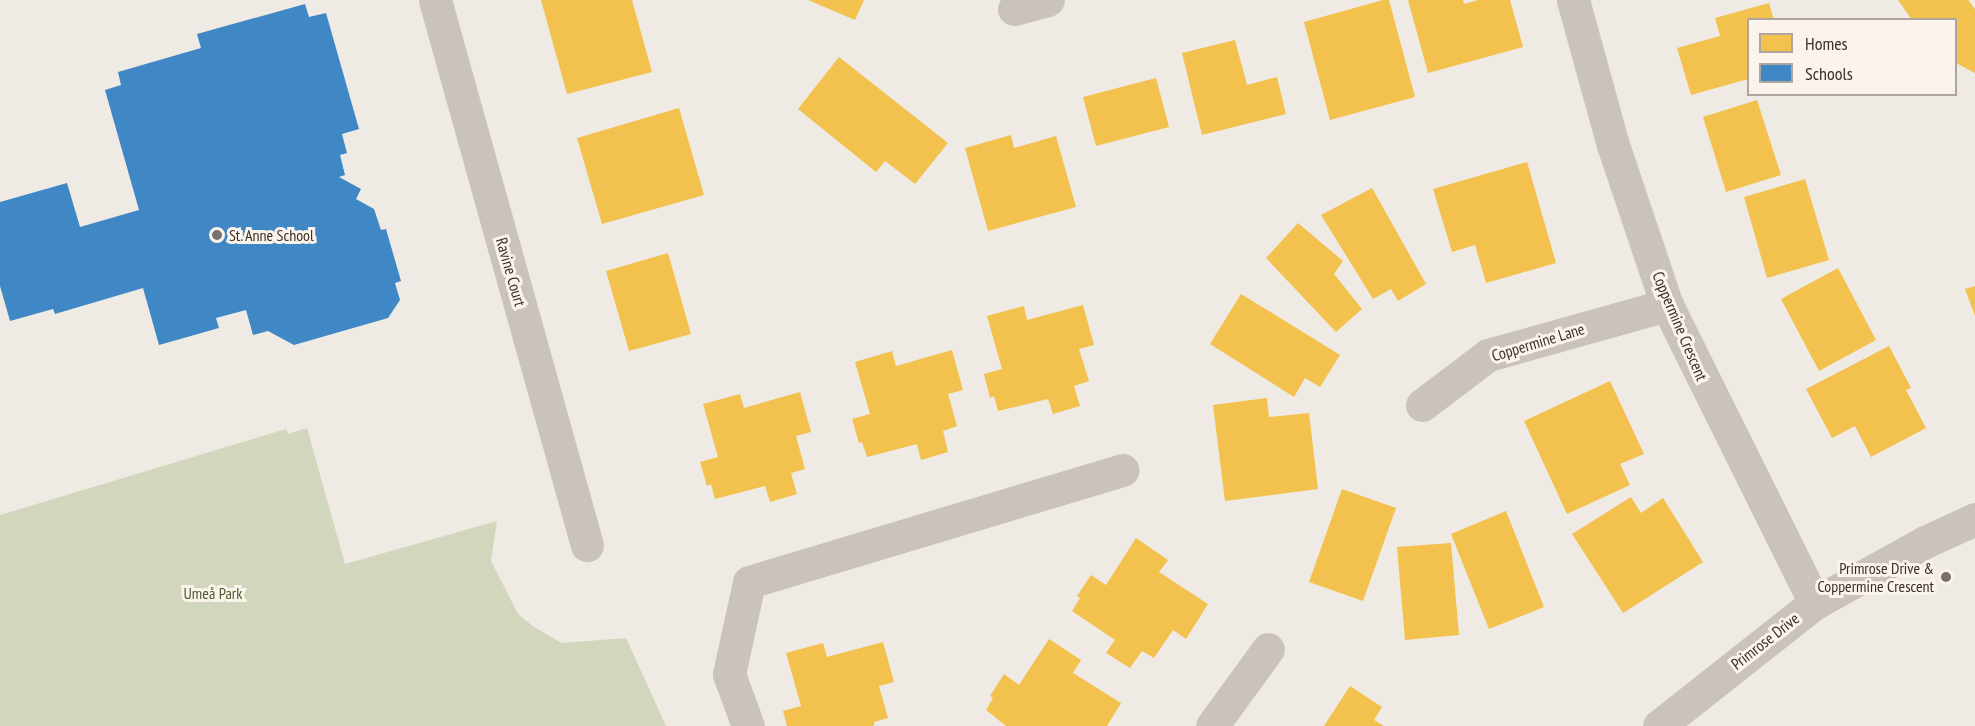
<!DOCTYPE html>
<meta charset="utf-8">
<style>
body{margin:0}
#map{position:relative;width:1975px;height:726px;overflow:hidden;background:#f0eae4;font-family:"PT Sans Narrow",sans-serif}
div>[style]{position:absolute}
.green>*{inset:0;background:#d2d6bd}
.homes>*{inset:0;background:#f2c14e}
.schools>*{inset:0;background:#3f88c5}
.minor>*{height:33px;margin:-16.5px;padding:0 16.5px;transform-origin:16.5px;border-radius:16.5px;background:#c9c2bd}
.dots>*{width:16px;height:16px;translate:-50% -50%;box-sizing:border-box;border:3px solid #fbf4ec;border-radius:50%}
span{translate:-50% -50%;white-space:nowrap;text-align:center;line-height:1.15;-webkit-text-stroke:6px #fbf4ec;paint-order:stroke}
.poi-label{font-size:16px;color:#3b2e2a}
.left{translate:0 -50%;text-align:left}
.right{translate:-100% -50%;text-align:right}
.street-label{font-size:16px;color:#3b2e2a}
.park-label{font-size:16px;color:#4c5b2c}
.legend{position:absolute;left:1747px;top:18px;width:210px;height:78px;box-sizing:border-box;background:#fbf4ec;border:2px solid #aea59e;margin:0;padding:8px 10px;list-style:none;font-size:18px;color:#3b2e2a}
.legend li{display:flex;align-items:center;gap:12px;height:30px}
.legend b{width:30px;border:2px solid #aea59e}
</style>
<div id="map">
<div class="green">
<div style="clip-path:polygon(307px 428px,345px 564px,497px 521px,491px 561px,518px 614px,534px 627px,562px 643px,626px 638px,666px 726px,0 726px,0 515px,286px 429px,288px 434px)"></div>
</div>
<div class="homes">
<div style="clip-path:polygon(541px 0,632px 0,652px 72px,567px 94px)"></div>
<div style="clip-path:polygon(808px 0,864px 0,855px 20px)"></div>
<div style="clip-path:polygon(1383px 0,1389px 0,1415px 97px,1330px 120px,1304px 22px)"></div>
<div style="clip-path:polygon(1408px 0,1463px 0,1464px 4px,1478px 0,1510px 0,1523px 47px,1428px 73px)"></div>
<div style="clip-path:polygon(1898px 0,1968px 0,1975px 9px,1975px 73px,1956px 63px,1956px 20px,1912px 20px)"></div>
<div style="clip-path:polygon(1769px 3px,1774px 20px,1748px 20px,1748px 79px,1691px 95px,1677px 48px,1720px 36px,1715px 18px)"></div>
<div style="clip-path:polygon(1235px 40px,1247px 85px,1277px 77px,1286px 114px,1202px 135px,1182px 53px)"></div>
<div style="clip-path:polygon(839px 57px,948px 143px,915px 184px,885px 161px,876px 172px,798px 109px)"></div>
<div style="clip-path:polygon(1156px 78px,1169px 127px,1096px 146px,1083px 97px)"></div>
<div style="clip-path:polygon(1757px 100px,1781px 175px,1726px 192px,1703px 117px)"></div>
<div style="clip-path:polygon(679px 108px,704px 195px,602px 224px,577px 138px)"></div>
<div style="clip-path:polygon(1011px 135px,1014px 148px,1056px 136px,1076px 207px,988px 231px,965px 148px)"></div>
<div style="clip-path:polygon(1527px 162px,1556px 263px,1486px 283px,1475px 245px,1452px 252px,1433px 189px)"></div>
<div style="clip-path:polygon(1805px 179px,1829px 260px,1767px 278px,1744px 197px)"></div>
<div style="clip-path:polygon(1372px 188px,1426px 284px,1398px 301px,1391px 289px,1373px 299px,1321px 215px)"></div>
<div style="clip-path:polygon(1298px 223px,1343px 261px,1334px 274px,1362px 309px,1336px 332px,1266px 258px)"></div>
<div style="clip-path:polygon(668px 253px,691px 334px,629px 351px,606px 271px)"></div>
<div style="clip-path:polygon(1838px 268px,1876px 340px,1819px 371px,1781px 299px)"></div>
<div style="clip-path:polygon(1975px 286px,1975px 316px,1965px 289px)"></div>
<div style="clip-path:polygon(1241px 294px,1340px 355px,1320px 387px,1305px 378px,1294px 397px,1210px 344px)"></div>
<div style="clip-path:polygon(1083px 305px,1094px 345px,1079px 349px,1089px 381px,1074px 386px,1080px 406px,1053px 414px,1048px 399px,998px 411px,994px 396px,990px 398px,984px 374px,1002px 369px,987px 316px,1024px 306px,1027px 320px)"></div>
<div style="clip-path:polygon(1889px 346px,1911px 388px,1906px 390px,1926px 428px,1871px 457px,1855px 426px,1832px 438px,1806px 389px)"></div>
<div style="clip-path:polygon(952px 350px,963px 390px,948px 394px,957px 426px,943px 431px,948px 452px,921px 460px,917px 444px,867px 457px,862px 442px,859px 443px,852px 419px,870px 414px,855px 362px,892px 351px,896px 366px)"></div>
<div style="clip-path:polygon(1610px 381px,1644px 454px,1620px 464px,1630px 485px,1567px 514px,1524px 421px)"></div>
<div style="clip-path:polygon(800px 392px,811px 432px,796px 436px,805px 469px,791px 473px,797px 494px,770px 502px,765px 486px,715px 499px,711px 484px,707px 486px,700px 462px,718px 457px,703px 404px,740px 394px,744px 408px)"></div>
<div style="clip-path:polygon(1267px 398px,1269px 417px,1309px 413px,1318px 489px,1225px 501px,1213px 405px)"></div>
<div style="clip-path:polygon(1342px 489px,1396px 508px,1363px 601px,1309px 582px)"></div>
<div style="clip-path:polygon(1631px 497px,1641px 513px,1663px 498px,1703px 562px,1623px 613px,1572px 534px)"></div>
<div style="clip-path:polygon(1506px 511px,1544px 607px,1489px 629px,1451px 534px)"></div>
<div style="clip-path:polygon(1136px 538px,1168px 560px,1159px 572px,1208px 604px,1186px 639px,1173px 630px,1154px 658px,1142px 651px,1130px 668px,1106px 653px,1115px 640px,1072px 611px,1080px 598px,1077px 596px,1091px 575px,1106px 585px)"></div>
<div style="clip-path:polygon(1451px 543px,1459px 635px,1405px 640px,1397px 547px)"></div>
<div style="clip-path:polygon(1049px 639px,1081px 660px,1073px 673px,1121px 703px,1107px 726px,1006px 726px,986px 710px,993px 698px,990px 696px,1004px 674px,1019px 685px)"></div>
<div style="clip-path:polygon(883px 642px,894px 682px,879px 686px,888px 718px,874px 722px,874px 726px,787px 726px,783px 711px,801px 706px,786px 653px,823px 643px,827px 657px)"></div>
<div style="clip-path:polygon(1350px 686px,1382px 707px,1374px 720px,1384px 726px,1324px 726px)"></div>
</div>
<div class="schools">
<div style="clip-path:polygon(305px 4px,309px 17px,326px 13px,359px 129px,342px 134px,347px 153px,340px 155px,345px 175px,339px 177px,361px 189px,356px 199px,374px 209px,381px 230px,386px 229px,401px 281px,395px 283px,400px 300px,388px 318px,294px 345px,268px 331px,253px 335px,246px 310px,216px 318px,219px 328px,159px 345px,143px 288px,55px 314px,53px 309px,10px 321px,0 286px,0 202px,67px 183px,80px 227px,139px 210px,105px 90px,121px 85px,118px 72px,201px 48px,197px 34px)"></div>
</div>
<div class="minor">
<div style="left:435px;top:0;width:566px;rotate:74.42deg"></div>
<div style="left:1573px;top:0;width:150px;rotate:74.6deg"></div>
<div style="left:1613px;top:145px;width:169px;rotate:71.4deg"></div>
<div style="left:1667px;top:305px;width:333px;rotate:63.6deg"></div>
<div style="left:1014px;top:9px;width:35px;rotate:-15deg"></div>
<div style="left:1422px;top:405px;width:83px;rotate:-37.1deg"></div>
<div style="left:1488px;top:355px;width:186px;rotate:-15.6deg"></div>
<div style="left:748px;top:726px;width:55px;rotate:-110.1deg"></div>
<div style="left:729px;top:674px;width:94px;rotate:-77.7deg"></div>
<div style="left:749px;top:582px;width:390px;rotate:-16.7deg"></div>
<div style="left:1212px;top:726px;width:95px;rotate:-54deg"></div>
<div style="left:1659px;top:726px;width:199px;rotate:-38.3deg"></div>
<div style="left:1815px;top:603px;width:126px;rotate:-29deg"></div>
<div style="left:1925px;top:542px;width:55px;rotate:-24.7deg"></div>
</div>
<div class="dots">
<div style="left:217px;top:235px;background:#7a706b"></div>
<div style="left:1946px;top:577px;background:#7a706b"></div>
</div>
<div class="poi-label">
<span class="left" style="left:229px;top:235px">St. Anne School</span>
<span class="right" style="left:1934px;top:577px">Primrose Drive &amp;<br>Coppermine Crescent</span>
</div>
<div class="street-label">
<span style="left:511px;top:272px;rotate:74deg">Ravine Court</span>
<span style="left:1680px;top:326px;rotate:67deg">Coppermine Crescent</span>
<span style="left:1538px;top:342px;rotate:-17deg">Coppermine Lane</span>
<span style="left:1765px;top:641px;rotate:-38deg">Primrose Drive</span>
</div>
<div class="park-label">
<span style="left:213px;top:593px">Umeå Park</span>
</div>
<ul class="legend">
<li><b style="height:16px;background:#f2c14e"></b>Homes</li>
<li><b style="height:16px;background:#3f88c5"></b>Schools</li>
</ul>
</div>
